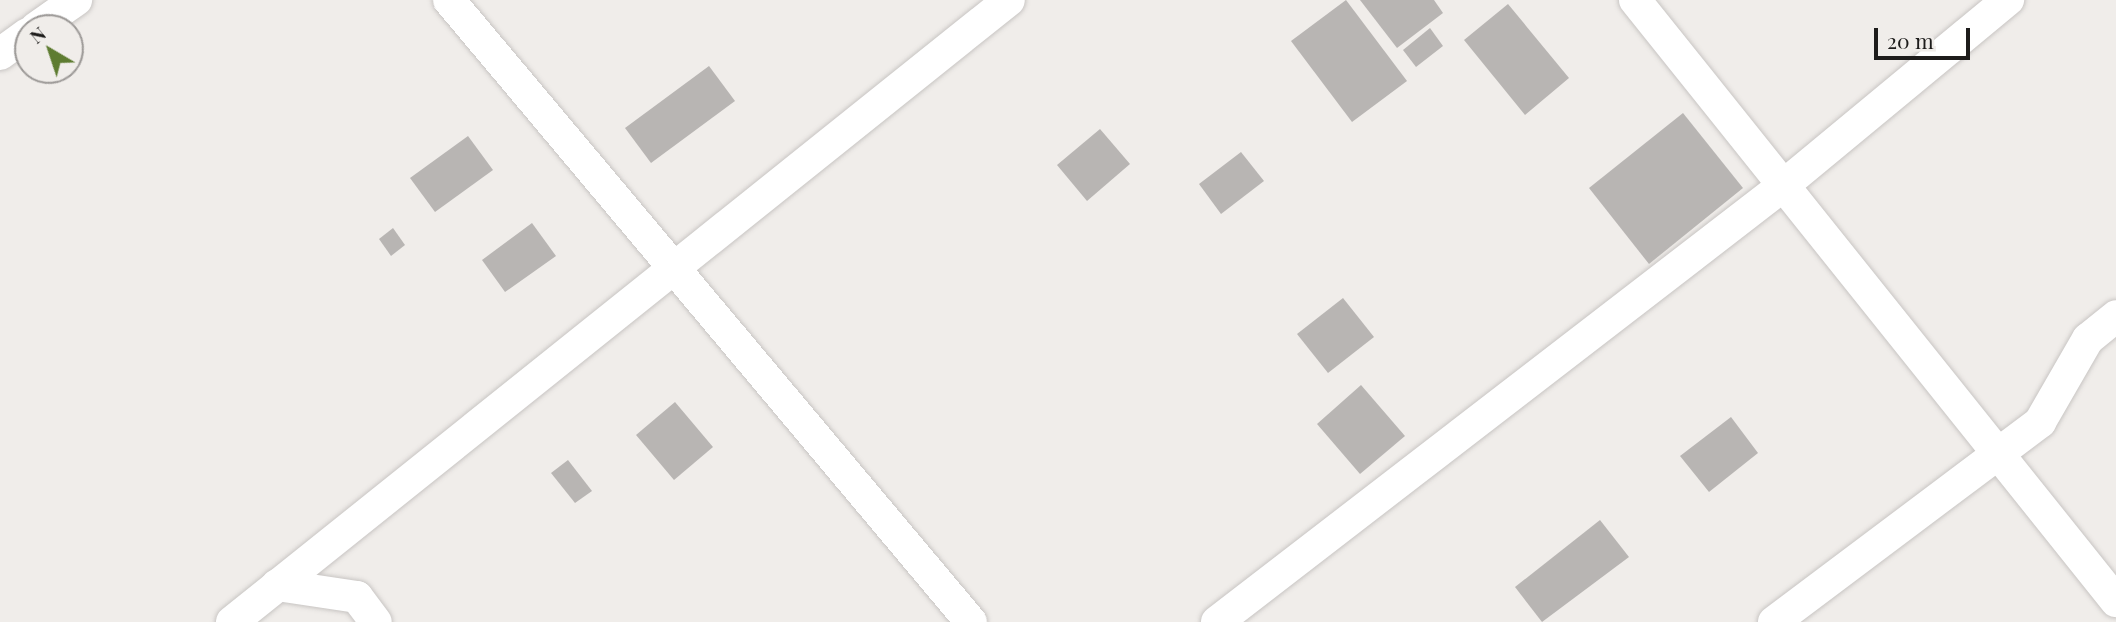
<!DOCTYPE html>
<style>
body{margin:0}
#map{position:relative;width:2116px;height:622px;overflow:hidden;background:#f0edea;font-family:"Playfair Display",serif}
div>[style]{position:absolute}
.building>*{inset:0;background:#b8b5b3}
.roads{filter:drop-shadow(0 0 2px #c8c5c3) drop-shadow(0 0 2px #c8c5c3)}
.minor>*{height:32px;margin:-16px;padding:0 16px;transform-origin:16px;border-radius:16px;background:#fff}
span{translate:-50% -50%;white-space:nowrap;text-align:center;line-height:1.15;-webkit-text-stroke:6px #f0edea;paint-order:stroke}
.north{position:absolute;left:14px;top:14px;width:70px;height:70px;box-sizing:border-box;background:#f0edea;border:2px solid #9c9997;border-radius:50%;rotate:321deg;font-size:19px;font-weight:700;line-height:28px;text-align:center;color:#1d1c1b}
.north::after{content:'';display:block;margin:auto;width:24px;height:32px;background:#5e7c31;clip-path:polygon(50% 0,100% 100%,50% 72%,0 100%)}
.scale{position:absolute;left:1874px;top:28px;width:96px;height:32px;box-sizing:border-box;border:4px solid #1d1c1b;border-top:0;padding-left:9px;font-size:21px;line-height:24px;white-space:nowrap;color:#1d1c1b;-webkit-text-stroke:5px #f0edea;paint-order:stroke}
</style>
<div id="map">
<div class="building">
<div style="clip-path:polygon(1346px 0,1407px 81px,1352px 122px,1291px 41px)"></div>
<div style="clip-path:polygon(1360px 0,1434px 0,1443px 13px,1397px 48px)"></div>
<div style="clip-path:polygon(1508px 4px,1569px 78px,1525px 115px,1464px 40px)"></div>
<div style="clip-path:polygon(1430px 28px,1443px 46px,1416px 67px,1403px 50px)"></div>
<div style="clip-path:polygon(709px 66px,735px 101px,651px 163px,625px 128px)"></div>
<div style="clip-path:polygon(1683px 113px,1743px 188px,1649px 264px,1589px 188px)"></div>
<div style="clip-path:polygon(1100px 129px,1130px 164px,1087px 201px,1057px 165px)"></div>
<div style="clip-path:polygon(468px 136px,493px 170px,435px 212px,410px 178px)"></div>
<div style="clip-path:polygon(1241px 152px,1264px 181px,1221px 214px,1199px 184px)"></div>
<div style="clip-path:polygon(532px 223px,556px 256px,505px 292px,482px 260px)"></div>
<div style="clip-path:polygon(393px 228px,405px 245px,391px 256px,379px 239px)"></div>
<div style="clip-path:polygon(1343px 298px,1374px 337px,1328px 373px,1297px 334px)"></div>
<div style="clip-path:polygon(1361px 385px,1405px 436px,1360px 474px,1317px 424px)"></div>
<div style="clip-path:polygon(675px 402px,713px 447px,674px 480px,636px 435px)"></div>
<div style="clip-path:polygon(1731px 417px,1758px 453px,1709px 492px,1680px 456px)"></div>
<div style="clip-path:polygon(568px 460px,592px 491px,575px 503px,551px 473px)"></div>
<div style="clip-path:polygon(1600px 520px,1629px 557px,1542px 622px,1515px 587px)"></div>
</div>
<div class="roads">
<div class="minor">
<div style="left:449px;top:0;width:812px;rotate:50deg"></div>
<div style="left:1635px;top:0;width:770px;rotate:51.33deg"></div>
<div style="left:36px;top:28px;width:49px;rotate:-35deg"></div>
<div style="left:0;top:54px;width:34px;rotate:-36deg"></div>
<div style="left:277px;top:585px;width:81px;rotate:8.5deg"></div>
<div style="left:357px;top:597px;width:31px;rotate:53deg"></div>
<div style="left:232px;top:622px;width:995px;rotate:-38.68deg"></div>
<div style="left:1217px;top:622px;width:716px;rotate:-37.62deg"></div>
<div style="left:1784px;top:185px;width:291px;rotate:-39.6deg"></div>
<div style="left:1774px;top:622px;width:333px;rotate:-36.9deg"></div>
<div style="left:2040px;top:422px;width:96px;rotate:-60deg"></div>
<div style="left:2088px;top:339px;width:36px;rotate:-39deg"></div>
</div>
</div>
<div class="north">N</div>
<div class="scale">20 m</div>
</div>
